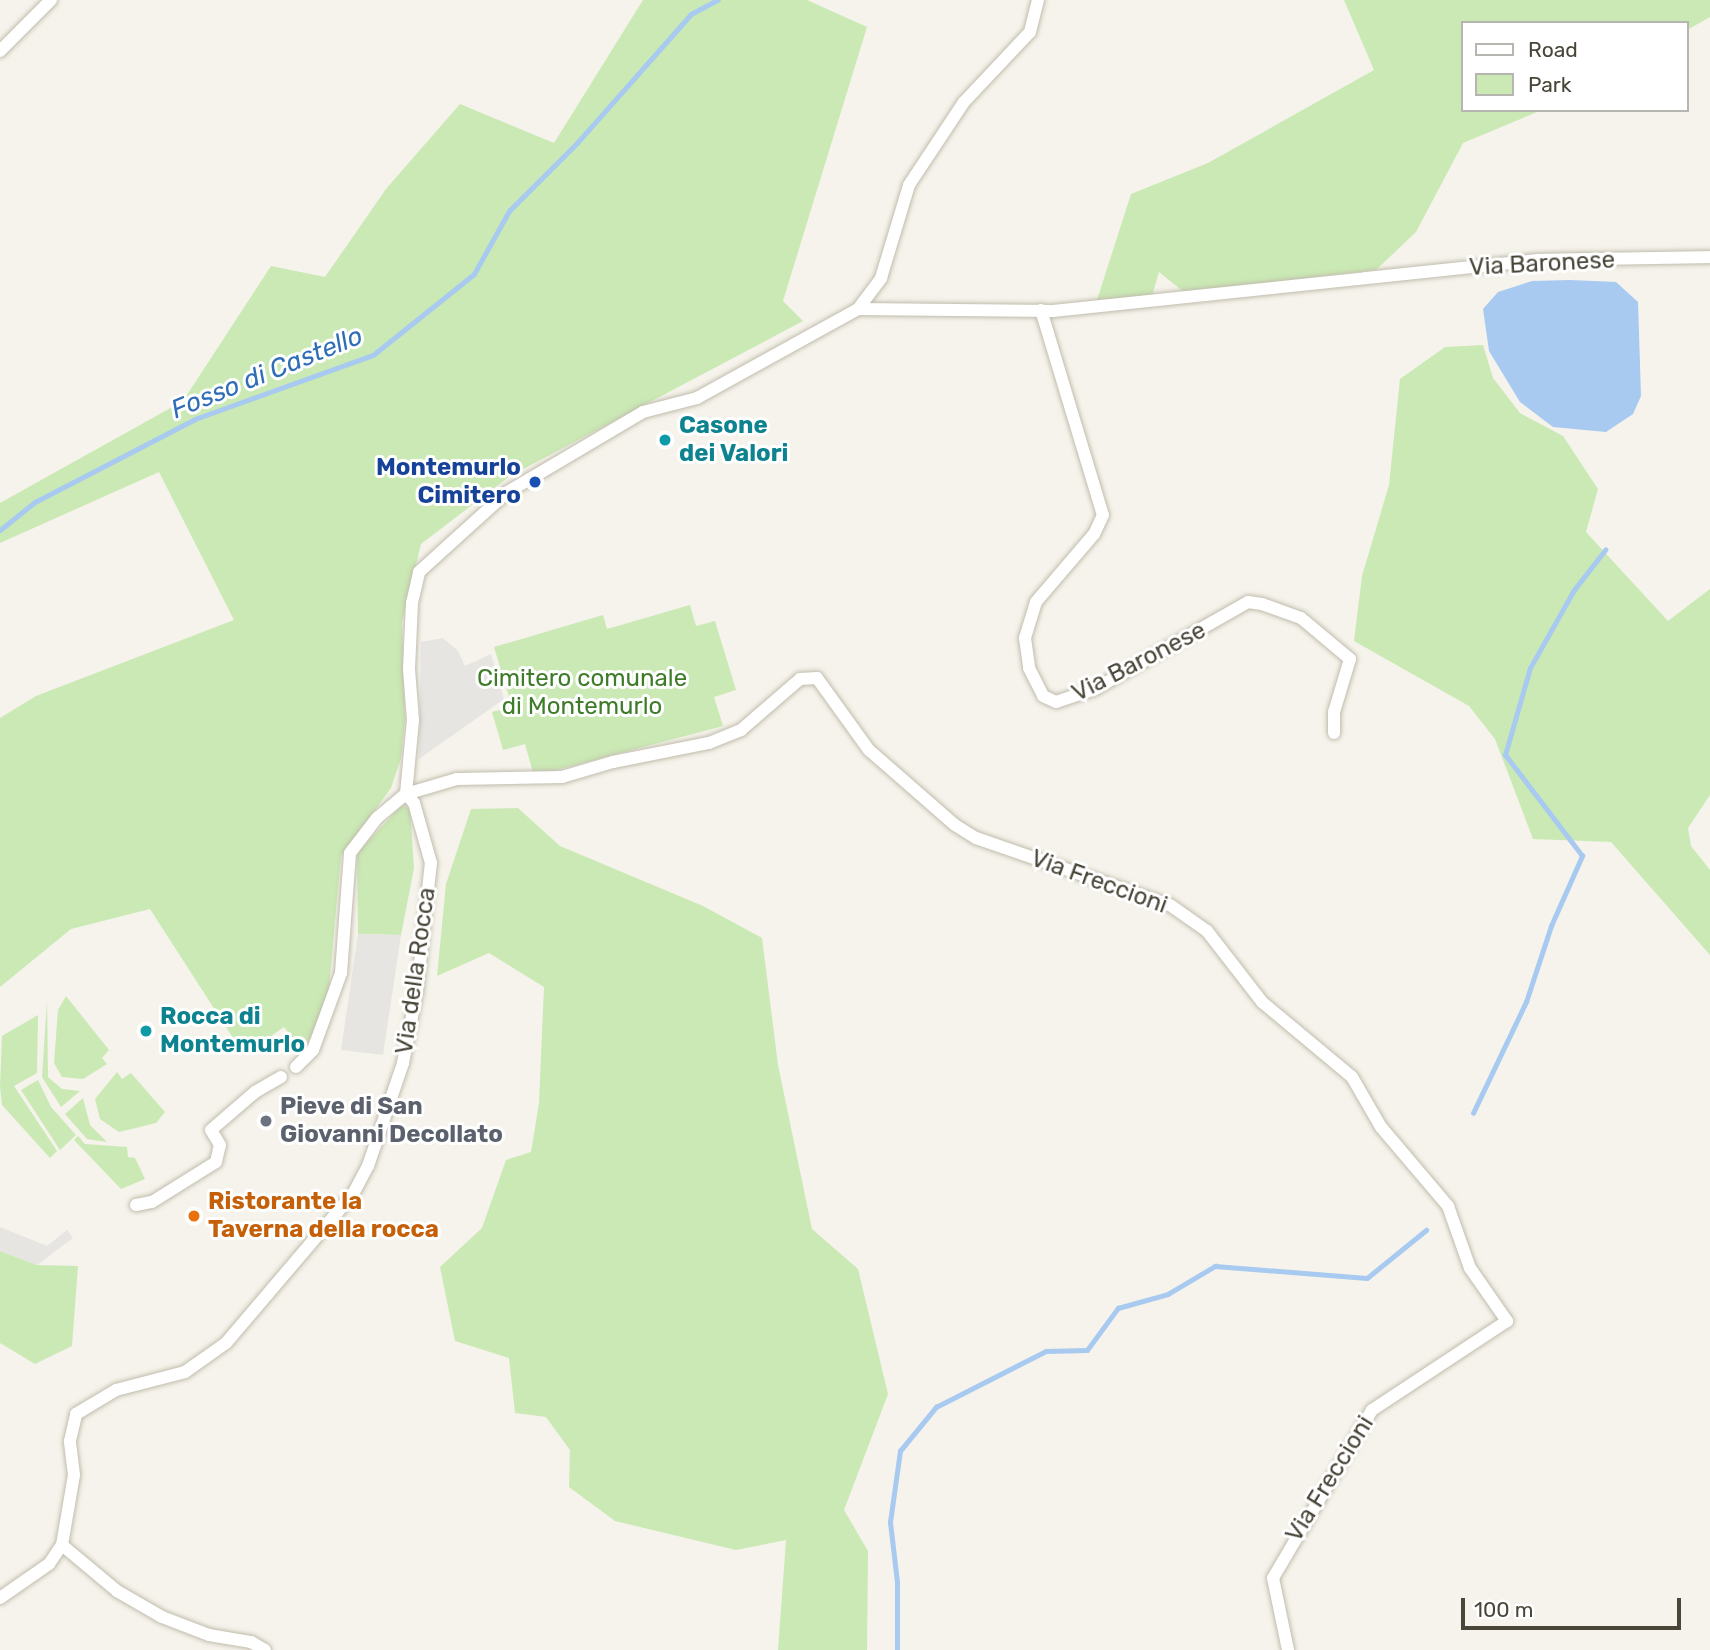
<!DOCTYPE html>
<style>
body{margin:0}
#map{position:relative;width:1710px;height:1650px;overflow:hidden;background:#f5f3eb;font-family:Rubik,sans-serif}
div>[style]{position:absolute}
.green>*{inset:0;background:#cae9b4}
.parking>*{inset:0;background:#e7e5e2}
.water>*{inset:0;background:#a8caf1}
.stream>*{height:4.5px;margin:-2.25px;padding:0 2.25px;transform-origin:2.25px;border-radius:2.25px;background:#a8caf1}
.roads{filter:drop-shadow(0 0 2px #c1bcad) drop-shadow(0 0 2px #c1bcad)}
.minor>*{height:12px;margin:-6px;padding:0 6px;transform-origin:6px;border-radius:6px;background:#fff}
.dots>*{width:19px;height:19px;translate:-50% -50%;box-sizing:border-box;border:4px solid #fff;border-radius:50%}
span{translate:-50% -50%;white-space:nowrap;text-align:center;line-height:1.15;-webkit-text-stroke:6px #fff;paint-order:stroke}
.street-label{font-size:24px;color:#494538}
.culture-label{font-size:24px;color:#0d838f;font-weight:700}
.left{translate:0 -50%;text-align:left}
.transit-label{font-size:24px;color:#164399;font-weight:700}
.right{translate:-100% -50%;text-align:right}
.park-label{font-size:24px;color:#3f7c2a}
.worship-label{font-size:24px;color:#5b616d;font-weight:700}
.food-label{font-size:24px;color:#c56008;font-weight:700}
.water-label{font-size:26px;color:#306db7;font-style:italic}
.legend{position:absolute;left:1461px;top:21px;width:228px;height:91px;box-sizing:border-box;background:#fff;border:2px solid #b6b5af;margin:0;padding:9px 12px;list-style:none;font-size:21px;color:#494538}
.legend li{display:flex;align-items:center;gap:14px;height:35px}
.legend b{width:35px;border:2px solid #b6b5af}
.scale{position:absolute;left:1461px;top:1598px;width:220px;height:32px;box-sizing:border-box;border:4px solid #494538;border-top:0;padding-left:9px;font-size:21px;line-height:24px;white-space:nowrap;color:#494538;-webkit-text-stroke:5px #fff;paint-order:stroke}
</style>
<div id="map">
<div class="green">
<div style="clip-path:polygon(643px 0,807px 0,867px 27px,783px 301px,803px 321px,510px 476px,421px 544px,402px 622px,405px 721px,401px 758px,391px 788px,341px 856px,328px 999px,304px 1051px,284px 1027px,244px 1055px,150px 909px,71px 929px,0 987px,0 718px,36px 696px,234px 620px,159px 472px,0 543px,0 503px,183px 401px,271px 266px,325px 277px,386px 189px,460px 104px,554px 143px)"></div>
<div style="clip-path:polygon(1344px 0,1710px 0,1710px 17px,1687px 30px,1687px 23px,1463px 23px,1463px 110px,1542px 110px,1463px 143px,1416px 232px,1376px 270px,1185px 293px,1159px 272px,1152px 296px,1097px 300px,1131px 194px,1208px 163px,1374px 70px)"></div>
<div style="clip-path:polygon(1483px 345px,1493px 378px,1520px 413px,1563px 436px,1598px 489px,1586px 532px,1668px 621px,1710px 589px,1710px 795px,1688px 828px,1691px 846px,1710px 870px,1710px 955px,1611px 842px,1533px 839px,1495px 739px,1469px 706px,1354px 641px,1362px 576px,1389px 485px,1400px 379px,1445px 347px)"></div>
<div style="clip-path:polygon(690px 605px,696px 626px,715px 621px,736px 690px,714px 697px,723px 726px,534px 776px,525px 744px,503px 750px,492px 712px,512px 707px,494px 647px,603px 615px,607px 629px)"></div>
<div style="clip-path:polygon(402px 805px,410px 809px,414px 868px,401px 935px,358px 934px,357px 853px)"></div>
<div style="clip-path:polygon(518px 808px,560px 846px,703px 906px,762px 938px,778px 1065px,812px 1229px,858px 1269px,888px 1394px,844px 1510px,868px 1551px,867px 1650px,778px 1650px,786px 1540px,736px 1550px,615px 1521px,569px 1487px,570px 1450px,546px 1417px,515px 1413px,509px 1358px,455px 1341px,440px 1267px,482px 1228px,506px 1160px,531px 1152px,539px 1103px,544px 987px,489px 953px,437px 976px,446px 884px,471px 809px)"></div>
<div style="clip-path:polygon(66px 996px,109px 1050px,102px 1058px,107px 1064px,83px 1079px,62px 1077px,54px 1063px,58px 1010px)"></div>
<div style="clip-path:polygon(47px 1001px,48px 1077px,62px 1089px,80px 1091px,61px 1107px,42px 1077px)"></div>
<div style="clip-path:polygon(38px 1015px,37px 1073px,14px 1086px,57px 1151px,50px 1158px,2px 1105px,0 1087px,2px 1036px)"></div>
<div style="clip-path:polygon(117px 1072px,122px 1079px,131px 1073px,165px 1112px,156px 1123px,119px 1132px,100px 1119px,95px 1099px)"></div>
<div style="clip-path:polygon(38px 1080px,51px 1107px,76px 1135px,60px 1150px,21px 1090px)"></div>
<div style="clip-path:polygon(83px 1098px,90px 1125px,107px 1142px,87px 1139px,65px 1114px)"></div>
<div style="clip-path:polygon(78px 1136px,85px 1144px,127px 1147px,128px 1157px,135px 1158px,145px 1179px,121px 1189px,74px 1140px)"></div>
<div style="clip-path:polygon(0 1251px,37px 1265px,78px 1266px,72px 1346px,35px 1364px,0 1343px)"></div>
</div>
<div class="parking">
<div style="clip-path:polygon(443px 638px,458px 651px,465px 666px,491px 654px,504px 699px,419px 759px,421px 642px)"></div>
<div style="clip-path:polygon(358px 934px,401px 935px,383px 1055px,341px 1050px)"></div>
<div style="clip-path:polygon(0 1227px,47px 1246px,67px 1230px,73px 1238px,37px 1265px,0 1251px)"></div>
</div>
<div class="water">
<div style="clip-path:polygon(1570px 280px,1616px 282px,1638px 302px,1641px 396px,1633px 414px,1606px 432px,1553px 427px,1520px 402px,1489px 351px,1483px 309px,1498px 292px,1532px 281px)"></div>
</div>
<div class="stream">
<div style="left:0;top:530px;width:45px;rotate:-38.7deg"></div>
<div style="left:35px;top:502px;width:180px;rotate:-27.4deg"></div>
<div style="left:195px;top:419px;width:189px;rotate:-19.8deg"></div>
<div style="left:373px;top:355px;width:129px;rotate:-38.7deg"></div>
<div style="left:474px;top:274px;width:72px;rotate:-60.9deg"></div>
<div style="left:509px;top:211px;width:96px;rotate:-45deg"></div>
<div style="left:577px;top:143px;width:172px;rotate:-48.5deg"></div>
<div style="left:691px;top:14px;width:30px;rotate:-28deg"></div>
<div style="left:1473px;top:1113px;width:123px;rotate:-64.5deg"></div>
<div style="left:1526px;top:1002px;width:80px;rotate:-71.8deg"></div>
<div style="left:1551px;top:926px;width:77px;rotate:-66.1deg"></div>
<div style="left:1582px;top:856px;width:127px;rotate:-127.3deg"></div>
<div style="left:1505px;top:755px;width:91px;rotate:-74deg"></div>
<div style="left:1530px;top:668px;width:90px;rotate:-60.6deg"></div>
<div style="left:1574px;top:590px;width:51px;rotate:-52.2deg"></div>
<div style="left:897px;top:1650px;width:68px;rotate:-90deg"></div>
<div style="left:897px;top:1582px;width:60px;rotate:-96.7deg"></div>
<div style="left:890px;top:1522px;width:72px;rotate:-82deg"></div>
<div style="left:900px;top:1451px;width:57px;rotate:-50.7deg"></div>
<div style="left:936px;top:1407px;width:123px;rotate:-27deg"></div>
<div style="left:1046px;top:1351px;width:41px;rotate:-1.4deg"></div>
<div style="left:1087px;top:1350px;width:52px;rotate:-53.6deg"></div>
<div style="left:1118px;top:1308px;width:52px;rotate:-15.6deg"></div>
<div style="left:1168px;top:1294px;width:55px;rotate:-30.8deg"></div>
<div style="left:1215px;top:1266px;width:152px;rotate:4.5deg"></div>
<div style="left:1367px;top:1278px;width:76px;rotate:-39.1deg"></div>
</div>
<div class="roads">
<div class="minor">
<div style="left:0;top:51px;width:72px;rotate:-45deg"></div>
<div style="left:858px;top:309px;width:195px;rotate:0.6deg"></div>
<div style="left:1053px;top:311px;width:488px;rotate:-6deg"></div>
<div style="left:1538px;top:260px;width:172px;rotate:-1deg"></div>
<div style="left:1041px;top:310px;width:214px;rotate:73.2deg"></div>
<div style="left:1103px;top:515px;width:21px;rotate:115deg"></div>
<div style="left:1094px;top:534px;width:89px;rotate:130.5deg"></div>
<div style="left:1036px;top:602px;width:38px;rotate:107deg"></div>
<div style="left:1025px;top:638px;width:30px;rotate:82deg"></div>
<div style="left:1029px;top:668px;width:31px;rotate:63deg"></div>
<div style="left:1043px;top:696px;width:14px;rotate:25deg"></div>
<div style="left:1056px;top:702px;width:41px;rotate:-18.4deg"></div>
<div style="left:1095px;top:689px;width:176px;rotate:-29.6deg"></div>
<div style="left:1248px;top:602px;width:14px;rotate:8deg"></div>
<div style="left:1262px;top:604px;width:41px;rotate:19.7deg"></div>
<div style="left:1301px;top:618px;width:64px;rotate:39.9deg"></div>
<div style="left:1350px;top:659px;width:55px;rotate:106.8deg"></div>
<div style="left:1334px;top:712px;width:21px;rotate:90deg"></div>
<div style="left:296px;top:1067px;width:24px;rotate:-45deg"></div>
<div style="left:313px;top:1050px;width:82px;rotate:-70deg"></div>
<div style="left:341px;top:973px;width:120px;rotate:-85.7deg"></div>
<div style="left:350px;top:853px;width:44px;rotate:-52.4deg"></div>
<div style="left:377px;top:818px;width:38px;rotate:-40deg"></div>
<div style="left:406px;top:794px;width:53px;rotate:-16.4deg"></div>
<div style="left:457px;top:779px;width:105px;rotate:-1.1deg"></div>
<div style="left:562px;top:777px;width:53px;rotate:-16.4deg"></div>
<div style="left:613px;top:762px;width:98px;rotate:-11.2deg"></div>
<div style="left:709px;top:743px;width:35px;rotate:-22deg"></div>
<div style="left:741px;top:730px;width:78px;rotate:-40.8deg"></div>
<div style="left:800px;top:679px;width:17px;rotate:-3deg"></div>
<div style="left:817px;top:678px;width:89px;rotate:54.2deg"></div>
<div style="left:869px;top:750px;width:114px;rotate:41.1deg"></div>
<div style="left:955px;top:825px;width:25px;rotate:32deg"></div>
<div style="left:976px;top:838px;width:205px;rotate:19.1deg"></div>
<div style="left:1170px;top:905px;width:45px;rotate:35.1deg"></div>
<div style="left:1207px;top:931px;width:90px;rotate:52.2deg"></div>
<div style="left:1262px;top:1002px;width:117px;rotate:39.8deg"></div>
<div style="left:1352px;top:1077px;width:58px;rotate:59.9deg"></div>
<div style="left:1381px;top:1127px;width:104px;rotate:49.7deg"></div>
<div style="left:1448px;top:1206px;width:66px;rotate:70.5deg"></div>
<div style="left:1470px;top:1268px;width:65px;rotate:55.1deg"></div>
<div style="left:1507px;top:1321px;width:162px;rotate:146.6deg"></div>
<div style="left:1372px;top:1410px;width:195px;rotate:120.5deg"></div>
<div style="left:1273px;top:1578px;width:74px;rotate:78.2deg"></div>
<div style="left:136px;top:1205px;width:16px;rotate:-11deg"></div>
<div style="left:152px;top:1202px;width:75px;rotate:-32deg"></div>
<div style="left:216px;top:1162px;width:17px;rotate:-77deg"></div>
<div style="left:220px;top:1145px;width:17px;rotate:-121deg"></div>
<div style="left:211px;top:1130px;width:58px;rotate:-40.8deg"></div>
<div style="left:255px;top:1092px;width:30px;rotate:-30deg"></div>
<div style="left:62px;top:1545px;width:72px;rotate:39.9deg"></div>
<div style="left:117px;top:1591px;width:52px;rotate:30deg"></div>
<div style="left:162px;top:1617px;width:50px;rotate:21deg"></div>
<div style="left:209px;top:1635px;width:43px;rotate:9.5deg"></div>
<div style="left:251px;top:1642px;width:16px;rotate:30deg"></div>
<div style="left:0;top:1598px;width:60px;rotate:-34.8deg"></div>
<div style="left:49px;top:1564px;width:23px;rotate:-56deg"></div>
<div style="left:62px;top:1545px;width:71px;rotate:-80.3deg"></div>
<div style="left:74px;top:1475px;width:34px;rotate:-97deg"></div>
<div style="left:70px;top:1441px;width:28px;rotate:-77deg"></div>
<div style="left:76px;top:1414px;width:47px;rotate:-31deg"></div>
<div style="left:116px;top:1390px;width:71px;rotate:-14.6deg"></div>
<div style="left:185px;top:1372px;width:50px;rotate:-35.3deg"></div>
<div style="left:226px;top:1343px;width:196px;rotate:-49.6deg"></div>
<div style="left:353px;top:1194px;width:32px;rotate:-62deg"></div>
<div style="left:368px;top:1166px;width:109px;rotate:-71.2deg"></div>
<div style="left:403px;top:1063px;width:73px;rotate:-79deg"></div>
<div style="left:417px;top:991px;width:129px;rotate:-83.8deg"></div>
<div style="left:431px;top:863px;width:62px;rotate:-105.8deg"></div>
<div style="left:414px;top:803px;width:12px;rotate:-132deg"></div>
<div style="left:406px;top:794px;width:74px;rotate:-84.6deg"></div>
<div style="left:413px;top:720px;width:51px;rotate:-94.5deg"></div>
<div style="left:409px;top:669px;width:66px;rotate:-87.4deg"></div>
<div style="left:412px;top:603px;width:32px;rotate:-77deg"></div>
<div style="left:419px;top:572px;width:118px;rotate:-42.2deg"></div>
<div style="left:506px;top:493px;width:159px;rotate:-30.6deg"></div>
<div style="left:643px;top:412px;width:56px;rotate:-14.5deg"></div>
<div style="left:697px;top:398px;width:184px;rotate:-28.9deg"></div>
<div style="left:858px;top:309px;width:39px;rotate:-53deg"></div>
<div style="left:881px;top:278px;width:97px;rotate:-73.2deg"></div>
<div style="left:909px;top:185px;width:100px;rotate:-56.5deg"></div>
<div style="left:964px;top:102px;width:96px;rotate:-46.7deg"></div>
<div style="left:1030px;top:32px;width:33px;rotate:-76deg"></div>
</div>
</div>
<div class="dots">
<div style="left:665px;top:440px;background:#0f9aa8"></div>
<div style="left:535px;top:482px;background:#1a4fb4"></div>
<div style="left:146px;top:1031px;background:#0f9aa8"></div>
<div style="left:266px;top:1121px;background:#6b7280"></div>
<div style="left:194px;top:1216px;background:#e8710a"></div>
</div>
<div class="street-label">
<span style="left:1542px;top:264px;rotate:-3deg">Via Baronese</span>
<span style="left:1139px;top:662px;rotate:-27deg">Via Baronese</span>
<span style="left:1099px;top:882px;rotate:20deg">Via Freccioni</span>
<span style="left:416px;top:971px;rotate:-82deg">Via della Rocca</span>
<span style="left:1330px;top:1479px;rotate:-58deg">Via Freccioni</span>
</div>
<div class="culture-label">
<span class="left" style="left:679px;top:440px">Casone<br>dei Valori</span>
<span class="left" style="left:160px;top:1031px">Rocca di<br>Montemurlo</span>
</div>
<div class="transit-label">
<span class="right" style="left:521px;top:482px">Montemurlo<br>Cimitero</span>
</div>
<div class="park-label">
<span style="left:582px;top:693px">Cimitero comunale<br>di Montemurlo</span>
</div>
<div class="worship-label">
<span class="left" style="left:280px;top:1121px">Pieve di San<br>Giovanni Decollato</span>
</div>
<div class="food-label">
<span class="left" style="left:208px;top:1216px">Ristorante la<br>Taverna della rocca</span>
</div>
<div class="water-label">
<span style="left:267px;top:373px;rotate:-22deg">Fosso di Castello</span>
</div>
<ul class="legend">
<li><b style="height:9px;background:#fff"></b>Road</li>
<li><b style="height:19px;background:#cae9b4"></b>Park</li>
</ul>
<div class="scale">100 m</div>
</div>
